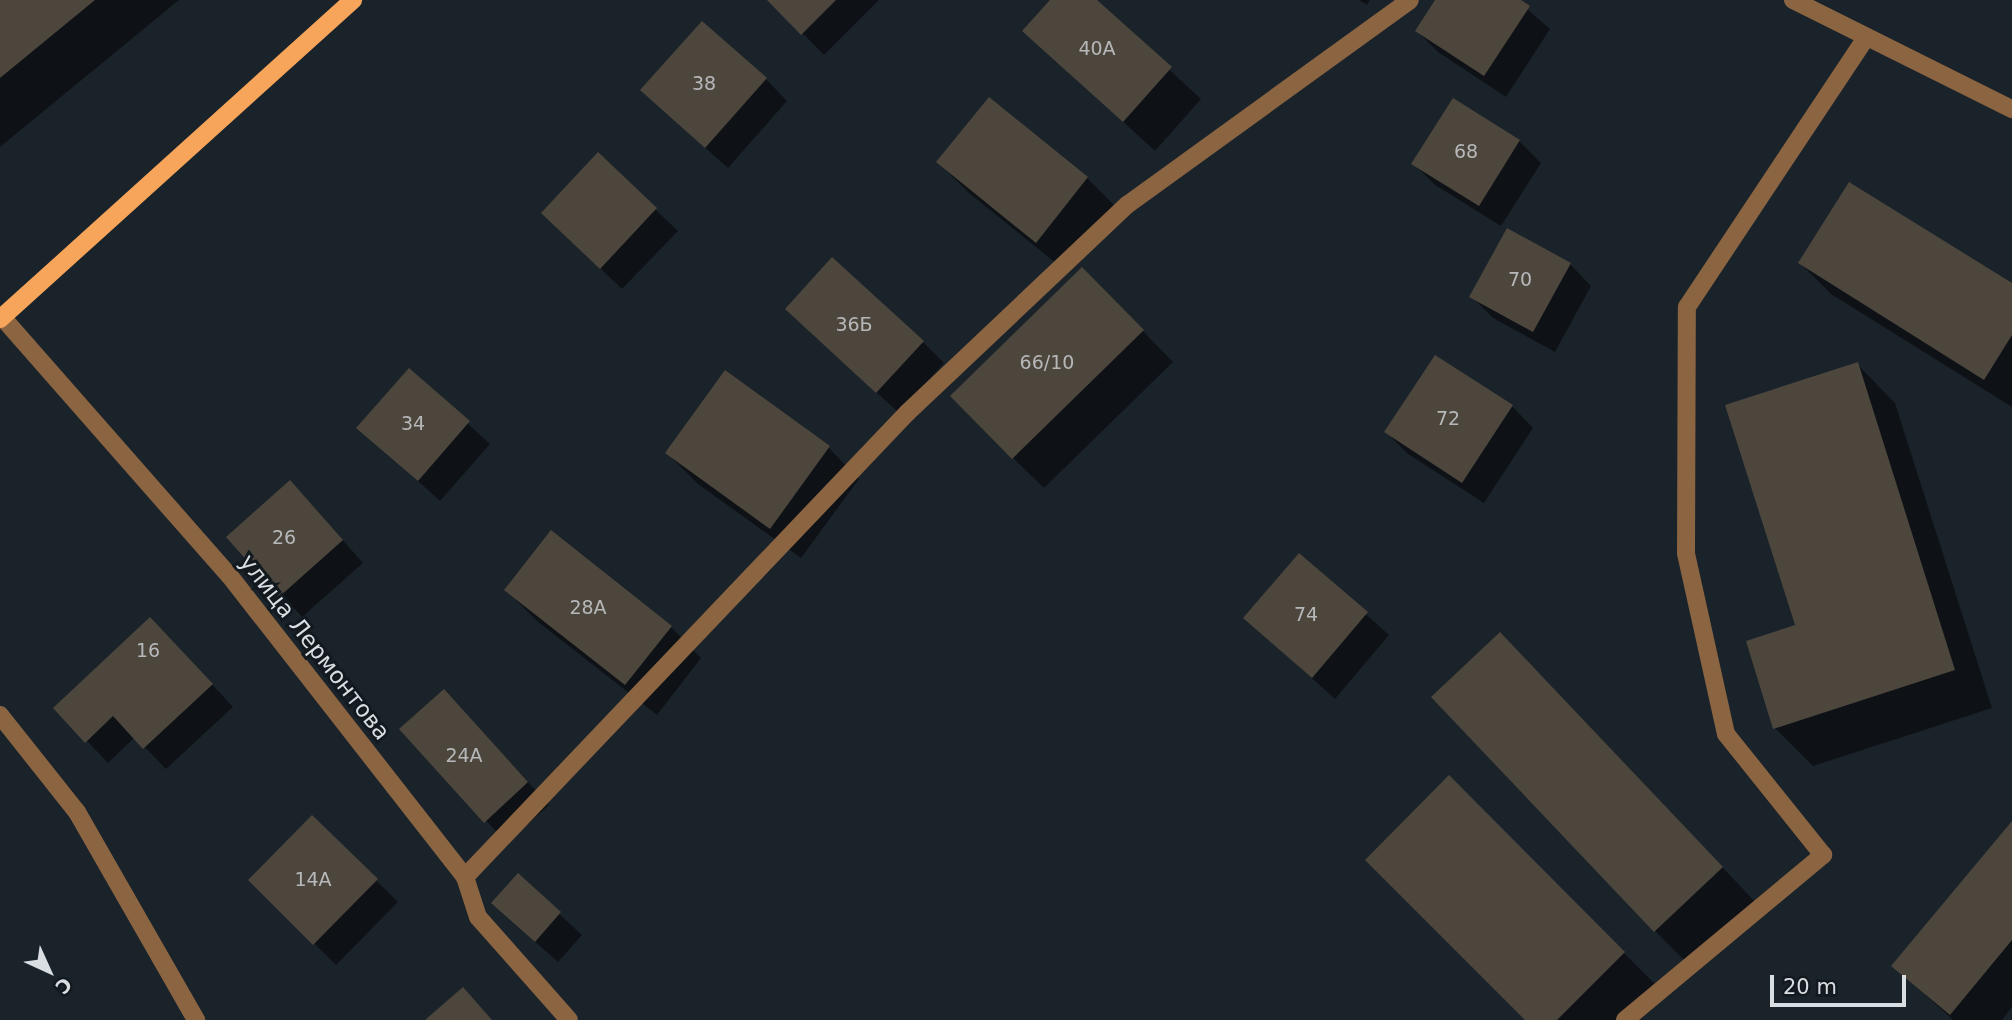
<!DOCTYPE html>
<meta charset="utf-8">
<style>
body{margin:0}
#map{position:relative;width:2012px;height:1020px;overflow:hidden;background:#1b232a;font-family:"DejaVu Sans",sans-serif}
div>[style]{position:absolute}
.shadow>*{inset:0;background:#0007}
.building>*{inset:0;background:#4d463d}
.minor>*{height:18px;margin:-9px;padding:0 9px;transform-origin:9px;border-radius:9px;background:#8b6442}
.major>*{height:18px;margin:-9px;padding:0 9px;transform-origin:9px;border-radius:9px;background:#f7a55a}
span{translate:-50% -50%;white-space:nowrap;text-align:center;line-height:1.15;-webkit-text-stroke:6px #121a20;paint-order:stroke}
.number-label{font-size:19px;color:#b6b8ba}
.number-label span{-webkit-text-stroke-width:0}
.street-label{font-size:23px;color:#d9dee3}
.north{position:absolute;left:14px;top:936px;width:70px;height:70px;-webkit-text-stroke:5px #121a20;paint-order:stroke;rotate:135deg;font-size:19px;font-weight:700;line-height:28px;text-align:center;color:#d9dee3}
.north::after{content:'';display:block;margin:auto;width:24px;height:32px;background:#d9dee3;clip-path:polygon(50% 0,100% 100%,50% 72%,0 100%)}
.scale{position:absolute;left:1770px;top:975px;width:136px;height:32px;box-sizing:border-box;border:4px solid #d9dee3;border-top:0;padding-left:9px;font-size:21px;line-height:24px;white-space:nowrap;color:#d9dee3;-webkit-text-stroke:5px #121a20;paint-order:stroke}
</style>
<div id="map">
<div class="shadow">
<div style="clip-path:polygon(0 0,179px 0,0 147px)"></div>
<div style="clip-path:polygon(770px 0,879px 0,824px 55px)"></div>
<div style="clip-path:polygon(1052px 0,1094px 0,1201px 99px,1155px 151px,1024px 31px)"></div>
<div style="clip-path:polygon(1359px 0,1370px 0,1367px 5px)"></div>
<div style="clip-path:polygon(1437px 0,1517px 0,1550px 29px,1506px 97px,1438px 52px,1417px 31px)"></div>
<div style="clip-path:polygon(766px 79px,787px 101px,728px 168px,664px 111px)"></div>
<div style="clip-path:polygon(989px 99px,1087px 178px,1118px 209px,1067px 272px,969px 193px,938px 162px)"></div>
<div style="clip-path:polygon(1519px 141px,1541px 163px,1501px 226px,1435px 185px,1414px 164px)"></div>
<div style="clip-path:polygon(598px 155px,678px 231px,622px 289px,565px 235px)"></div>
<div style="clip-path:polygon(1800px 263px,2012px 285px,2012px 407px,1831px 294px)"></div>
<div style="clip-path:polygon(1570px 264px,1591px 286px,1555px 352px,1493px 318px,1472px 297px)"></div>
<div style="clip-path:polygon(1082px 269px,1173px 362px,1044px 488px,1013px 458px)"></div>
<div style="clip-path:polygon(809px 331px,923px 342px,944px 363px,899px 413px)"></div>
<div style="clip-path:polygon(1857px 364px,1895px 403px,1992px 708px,1813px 766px,1775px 728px)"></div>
<div style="clip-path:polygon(409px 370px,490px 444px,440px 501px,359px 427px)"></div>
<div style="clip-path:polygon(1512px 406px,1533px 428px,1484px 503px,1408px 454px,1386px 432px)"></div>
<div style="clip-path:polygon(829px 448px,859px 479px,801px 558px,698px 484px,667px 453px)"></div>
<div style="clip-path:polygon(311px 504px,363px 563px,302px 617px,228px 537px)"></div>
<div style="clip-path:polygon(1300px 555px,1389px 635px,1335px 699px,1245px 618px)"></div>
<div style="clip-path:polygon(506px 590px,671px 627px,701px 658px,657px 715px,537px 621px)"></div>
<div style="clip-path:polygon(172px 641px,233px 707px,166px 769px,135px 737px,108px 763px,87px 741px)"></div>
<div style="clip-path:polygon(1538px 672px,1759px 906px,1693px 969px,1655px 931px)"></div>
<div style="clip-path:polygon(465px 713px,549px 805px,507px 843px,401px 729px)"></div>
<div style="clip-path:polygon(1449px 778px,1662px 991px,1633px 1020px,1528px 1020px)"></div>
<div style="clip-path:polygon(312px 817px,398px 902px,336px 965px,250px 880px)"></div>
<div style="clip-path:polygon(2012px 824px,2012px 1007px,2002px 1020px,1953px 1020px,1894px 966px)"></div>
<div style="clip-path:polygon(518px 876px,582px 935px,558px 962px,515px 924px)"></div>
</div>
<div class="building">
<div style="clip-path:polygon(0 0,95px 0,0 78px)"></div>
<div style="clip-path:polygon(767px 0,836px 0,801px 35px)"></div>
<div style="clip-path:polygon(1050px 0,1097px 0,1172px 67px,1123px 122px,1022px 31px)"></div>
<div style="clip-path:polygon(1435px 0,1521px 0,1530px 6px,1484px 76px,1415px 31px)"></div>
<div style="clip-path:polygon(702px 21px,767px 78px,705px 148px,640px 90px)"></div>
<div style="clip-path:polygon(989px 97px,1088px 177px,1036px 243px,936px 162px)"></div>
<div style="clip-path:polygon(1453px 98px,1520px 140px,1479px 206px,1411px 164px)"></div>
<div style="clip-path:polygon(598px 152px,657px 208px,600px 269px,541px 213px)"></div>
<div style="clip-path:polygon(1849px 182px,2012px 283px,2012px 335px,1984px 380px,1798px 263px)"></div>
<div style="clip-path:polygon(1507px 228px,1571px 263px,1533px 332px,1469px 297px)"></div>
<div style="clip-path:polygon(832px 257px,924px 341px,876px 393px,785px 309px)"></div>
<div style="clip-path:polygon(1082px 267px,1144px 330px,1012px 459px,950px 396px)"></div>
<div style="clip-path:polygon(1435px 355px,1513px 405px,1462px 483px,1384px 432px)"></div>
<div style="clip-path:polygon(1858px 362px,1955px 670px,1773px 729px,1746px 641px,1795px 625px,1725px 405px)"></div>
<div style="clip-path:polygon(409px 368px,470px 421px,418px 481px,356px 428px)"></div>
<div style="clip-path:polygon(725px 370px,830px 446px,770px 529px,665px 453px)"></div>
<div style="clip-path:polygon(290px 480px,343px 540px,279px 597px,226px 537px)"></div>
<div style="clip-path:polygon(551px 530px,672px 626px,625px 685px,504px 590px)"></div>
<div style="clip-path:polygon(1299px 553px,1368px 612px,1312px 678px,1243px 618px)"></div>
<div style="clip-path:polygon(150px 617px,213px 684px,143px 749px,113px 716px,85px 743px,53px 708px)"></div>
<div style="clip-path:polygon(1500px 632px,1723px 867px,1654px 932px,1431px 697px)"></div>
<div style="clip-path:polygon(444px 689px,528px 782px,484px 823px,399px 729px)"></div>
<div style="clip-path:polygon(1449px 775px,1625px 952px,1557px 1020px,1525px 1020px,1365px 860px)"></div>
<div style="clip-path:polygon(312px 815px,378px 879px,313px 945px,248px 880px)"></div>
<div style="clip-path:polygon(2012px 821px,2012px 940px,1950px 1015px,1891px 966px)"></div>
<div style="clip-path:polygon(518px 873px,561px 912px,535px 942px,491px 903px)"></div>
<div style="clip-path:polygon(463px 987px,492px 1020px,425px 1020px)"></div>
</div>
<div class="minor">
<div style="left:1793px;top:0;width:245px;rotate:26.5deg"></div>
<div style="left:2px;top:317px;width:344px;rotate:48.7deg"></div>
<div style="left:229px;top:575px;width:383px;rotate:52deg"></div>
<div style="left:465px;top:877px;width:42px;rotate:72deg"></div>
<div style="left:478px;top:917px;width:137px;rotate:48.5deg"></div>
<div style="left:0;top:715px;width:124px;rotate:51.6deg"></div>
<div style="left:77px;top:812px;width:240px;rotate:60.2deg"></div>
<div style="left:465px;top:877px;width:641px;rotate:-46.39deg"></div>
<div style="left:907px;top:413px;width:303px;rotate:-43.4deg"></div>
<div style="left:1127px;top:205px;width:349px;rotate:-35.9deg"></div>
<div style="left:1625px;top:1020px;width:258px;rotate:-39.8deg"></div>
<div style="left:1823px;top:855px;width:155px;rotate:-128.7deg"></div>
<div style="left:1726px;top:734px;width:185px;rotate:-102.5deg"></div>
<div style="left:1686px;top:553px;width:246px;rotate:-89.8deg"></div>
<div style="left:1687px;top:307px;width:323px;rotate:-56.4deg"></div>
</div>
<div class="major">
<div style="left:0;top:319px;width:476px;rotate:-42.1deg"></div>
</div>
<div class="number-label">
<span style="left:1097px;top:49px">40А</span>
<span style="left:704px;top:84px">38</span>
<span style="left:1466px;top:152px">68</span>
<span style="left:1520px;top:280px">70</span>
<span style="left:854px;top:325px">36Б</span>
<span style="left:1047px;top:363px">66/10</span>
<span style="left:1448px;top:419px">72</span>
<span style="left:413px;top:424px">34</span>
<span style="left:284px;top:538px">26</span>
<span style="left:588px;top:608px">28А</span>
<span style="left:1306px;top:615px">74</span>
<span style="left:148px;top:651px">16</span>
<span style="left:464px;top:756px">24А</span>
<span style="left:313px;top:880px">14А</span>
</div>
<div class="street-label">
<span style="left:315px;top:647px;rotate:52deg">улица Лермонтова</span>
</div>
<div class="north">С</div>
<div class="scale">20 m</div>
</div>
